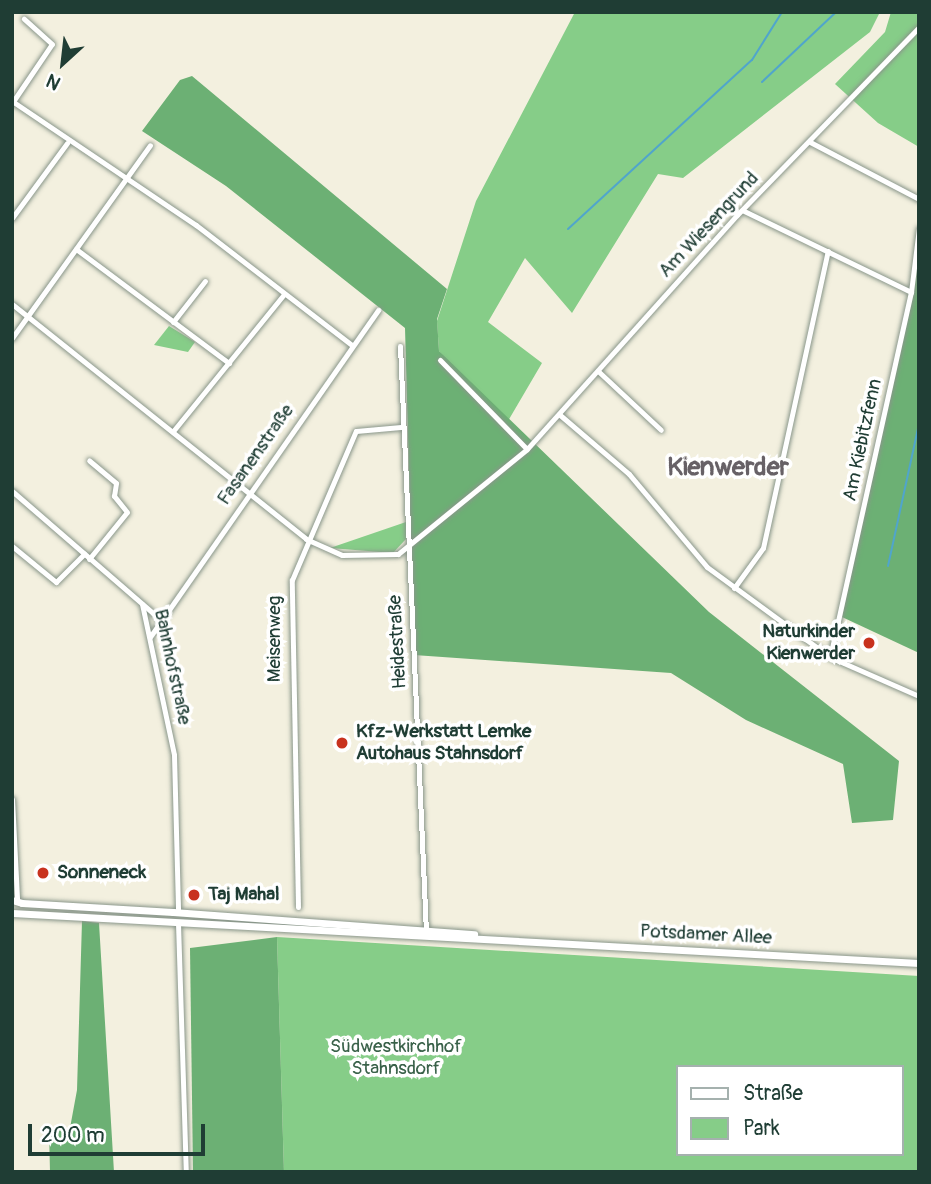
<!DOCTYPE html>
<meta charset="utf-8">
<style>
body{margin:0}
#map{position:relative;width:931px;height:1184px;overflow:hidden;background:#f3f0df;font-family:Pangolin,sans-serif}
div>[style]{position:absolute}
.green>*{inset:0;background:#86cd88}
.forest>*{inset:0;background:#6cb074}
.stream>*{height:2px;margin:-1px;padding:0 1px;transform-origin:1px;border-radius:1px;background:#50a5cc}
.roads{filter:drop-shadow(0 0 2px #89968a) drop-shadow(0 0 2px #89968a)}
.street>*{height:5px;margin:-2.5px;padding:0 2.5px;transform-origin:2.5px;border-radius:2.5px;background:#fff}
.secondary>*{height:7px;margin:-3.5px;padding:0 3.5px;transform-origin:3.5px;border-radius:3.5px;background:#fff}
.dots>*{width:19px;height:19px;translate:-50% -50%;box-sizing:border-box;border:4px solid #fff;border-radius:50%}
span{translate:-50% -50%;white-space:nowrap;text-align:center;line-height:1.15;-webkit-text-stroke:7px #fff;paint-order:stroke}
.street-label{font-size:19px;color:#1f3d34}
.poi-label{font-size:19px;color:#1f3d34;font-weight:700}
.right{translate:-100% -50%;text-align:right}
.left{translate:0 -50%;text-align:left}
.park-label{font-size:19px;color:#396149}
.district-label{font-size:26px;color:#676166;font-weight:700}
.frame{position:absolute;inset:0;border:14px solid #1f3d34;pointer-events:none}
.legend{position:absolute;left:676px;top:1065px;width:228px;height:91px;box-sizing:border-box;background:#fff;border:2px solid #a5b1ae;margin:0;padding:9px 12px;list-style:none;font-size:21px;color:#1f3d34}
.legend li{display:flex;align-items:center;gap:14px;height:35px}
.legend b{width:35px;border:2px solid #a5b1ae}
.north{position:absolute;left:28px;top:28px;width:70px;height:70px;-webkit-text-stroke:5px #fff;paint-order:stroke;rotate:207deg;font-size:19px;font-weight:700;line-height:28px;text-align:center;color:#1f3d34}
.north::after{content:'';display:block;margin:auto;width:24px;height:32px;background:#1f3d34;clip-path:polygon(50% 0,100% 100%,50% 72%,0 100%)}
.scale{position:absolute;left:28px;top:1124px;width:177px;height:32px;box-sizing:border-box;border:4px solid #1f3d34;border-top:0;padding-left:9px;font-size:21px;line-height:24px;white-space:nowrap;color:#1f3d34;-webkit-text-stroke:5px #fff;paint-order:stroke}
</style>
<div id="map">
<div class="green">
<div style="clip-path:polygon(575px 12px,880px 12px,870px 32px,683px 178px,658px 174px,572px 313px,525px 258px,488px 322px,542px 363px,505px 426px,439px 351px,437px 321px,476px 201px)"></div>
<div style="clip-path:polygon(891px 12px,919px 12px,919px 147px,878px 123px,835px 84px,885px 32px)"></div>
<div style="clip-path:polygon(169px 326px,195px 342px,188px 352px,154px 345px)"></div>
<div style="clip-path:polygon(406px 522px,406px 539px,393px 553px,330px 548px)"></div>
<div style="clip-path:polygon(evenodd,277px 937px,919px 976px,919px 1172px,284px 1172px,277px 937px,677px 1067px,901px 1067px,901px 1154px,677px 1154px,677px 1067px)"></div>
</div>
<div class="forest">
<div style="clip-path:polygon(192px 76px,447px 289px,437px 319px,439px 351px,709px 612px,899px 761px,893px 820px,852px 823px,843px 764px,746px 720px,671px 673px,414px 655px,405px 328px,226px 186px,142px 131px,180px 80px)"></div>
<div style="clip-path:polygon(919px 245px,919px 653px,842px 617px)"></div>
<div style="clip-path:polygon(82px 921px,99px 923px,114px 1172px,50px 1172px,49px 1129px,70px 1128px,77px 1090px)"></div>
<div style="clip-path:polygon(277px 937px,284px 1172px,193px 1172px,190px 948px)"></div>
</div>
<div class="stream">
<div style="left:762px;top:82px;width:102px;rotate:-43.4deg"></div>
<div style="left:568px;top:229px;width:250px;rotate:-42.6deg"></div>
<div style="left:752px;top:60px;width:57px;rotate:-58deg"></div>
<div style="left:888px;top:566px;width:145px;rotate:-77.7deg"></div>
</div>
<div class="roads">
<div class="street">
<div style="left:12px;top:101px;width:222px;rotate:34deg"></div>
<div style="left:196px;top:225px;width:197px;rotate:37.6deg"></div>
<div style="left:12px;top:103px;width:71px;rotate:-55.9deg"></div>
<div style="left:52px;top:44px;width:38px;rotate:-138deg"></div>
<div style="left:810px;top:142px;width:123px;rotate:27.6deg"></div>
<div style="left:742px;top:210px;width:188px;rotate:25.9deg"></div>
<div style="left:12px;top:218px;width:93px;rotate:-53.7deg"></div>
<div style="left:76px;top:249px;width:191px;rotate:36.7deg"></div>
<div style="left:12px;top:304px;width:376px;rotate:38.6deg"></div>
<div style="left:306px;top:539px;width:39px;rotate:24deg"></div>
<div style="left:342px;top:555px;width:56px;rotate:-1deg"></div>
<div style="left:398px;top:554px;width:166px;rotate:-39.1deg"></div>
<div style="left:527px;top:449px;width:314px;rotate:-48.1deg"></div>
<div style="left:737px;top:215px;width:262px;rotate:-45.9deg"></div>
<div style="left:173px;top:322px;width:52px;rotate:-52deg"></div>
<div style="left:12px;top:338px;width:237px;rotate:-54.4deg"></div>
<div style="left:400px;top:346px;width:588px;rotate:87.46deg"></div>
<div style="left:440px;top:360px;width:124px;rotate:45.7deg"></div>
<div style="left:598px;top:371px;width:86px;rotate:43.1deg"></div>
<div style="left:560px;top:415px;width:91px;rotate:40.5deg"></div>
<div style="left:629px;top:474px;width:121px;rotate:50deg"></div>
<div style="left:707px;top:567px;width:152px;rotate:36.2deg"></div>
<div style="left:830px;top:657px;width:97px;rotate:23.7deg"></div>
<div style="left:174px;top:430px;width:175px;rotate:-51deg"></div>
<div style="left:12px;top:491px;width:198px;rotate:40.9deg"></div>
<div style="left:12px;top:546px;width:57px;rotate:39.3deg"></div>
<div style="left:56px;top:582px;width:40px;rotate:-45deg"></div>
<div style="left:89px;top:559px;width:60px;rotate:-51deg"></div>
<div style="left:127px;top:512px;width:21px;rotate:-129deg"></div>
<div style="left:114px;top:496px;width:13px;rotate:-81deg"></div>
<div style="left:116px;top:483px;width:35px;rotate:-140deg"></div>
<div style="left:734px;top:588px;width:49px;rotate:-54.1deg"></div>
<div style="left:763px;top:548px;width:304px;rotate:-77.7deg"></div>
<div style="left:142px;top:604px;width:154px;rotate:78deg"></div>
<div style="left:174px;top:755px;width:154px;rotate:88.5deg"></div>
<div style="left:150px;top:637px;width:399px;rotate:-55.1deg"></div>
<div style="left:830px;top:657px;width:374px;rotate:-77.5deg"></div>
<div style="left:911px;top:292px;width:64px;rotate:-82.9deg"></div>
<div style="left:12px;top:799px;width:100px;rotate:87.1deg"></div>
<div style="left:298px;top:907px;width:327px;rotate:-91.1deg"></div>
<div style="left:292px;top:580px;width:162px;rotate:-66.8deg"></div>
<div style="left:356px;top:431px;width:45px;rotate:-5.1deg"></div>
<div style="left:178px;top:923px;width:249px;rotate:88.2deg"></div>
</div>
<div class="secondary">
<div style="left:12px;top:900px;width:10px;rotate:17deg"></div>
<div style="left:22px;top:903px;width:151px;rotate:3.4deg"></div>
<div style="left:173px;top:912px;width:302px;rotate:4.2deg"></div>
<div style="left:12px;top:913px;width:908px;rotate:3.16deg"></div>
</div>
</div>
<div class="dots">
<div style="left:869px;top:643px;background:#c8321e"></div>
<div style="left:342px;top:743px;background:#c8321e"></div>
<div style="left:43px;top:873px;background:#c8321e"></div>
<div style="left:194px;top:895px;background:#c8321e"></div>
</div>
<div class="street-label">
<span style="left:709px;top:225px;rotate:-47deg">Am Wiesengrund</span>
<span style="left:863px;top:440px;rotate:-78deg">Am Kiebitzfenn</span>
<span style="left:256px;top:455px;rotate:-55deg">Fasanenstraße</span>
<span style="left:275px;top:639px;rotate:-90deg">Meisenweg</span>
<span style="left:398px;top:642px;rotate:-93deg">Heidestraße</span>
<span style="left:172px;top:667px;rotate:78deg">Bahnhofstraße</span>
<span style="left:706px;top:935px;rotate:3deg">Potsdamer Allee</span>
</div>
<div class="poi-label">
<span class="right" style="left:855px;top:643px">Naturkinder<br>Kienwerder</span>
<span class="left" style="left:356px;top:743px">Kfz-Werkstatt Lemke<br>Autohaus Stahnsdorf</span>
<span class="left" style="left:57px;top:873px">Sonneneck</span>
<span class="left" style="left:208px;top:895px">Taj Mahal</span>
</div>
<div class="park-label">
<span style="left:396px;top:1058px">Südwestkirchhof<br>Stahnsdorf</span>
</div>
<div class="district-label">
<span style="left:728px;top:468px">Kienwerder</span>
</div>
<div class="frame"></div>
<ul class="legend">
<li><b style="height:9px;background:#fff"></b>Straße</li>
<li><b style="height:19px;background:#86cd88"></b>Park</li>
</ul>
<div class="north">N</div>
<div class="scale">200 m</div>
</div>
